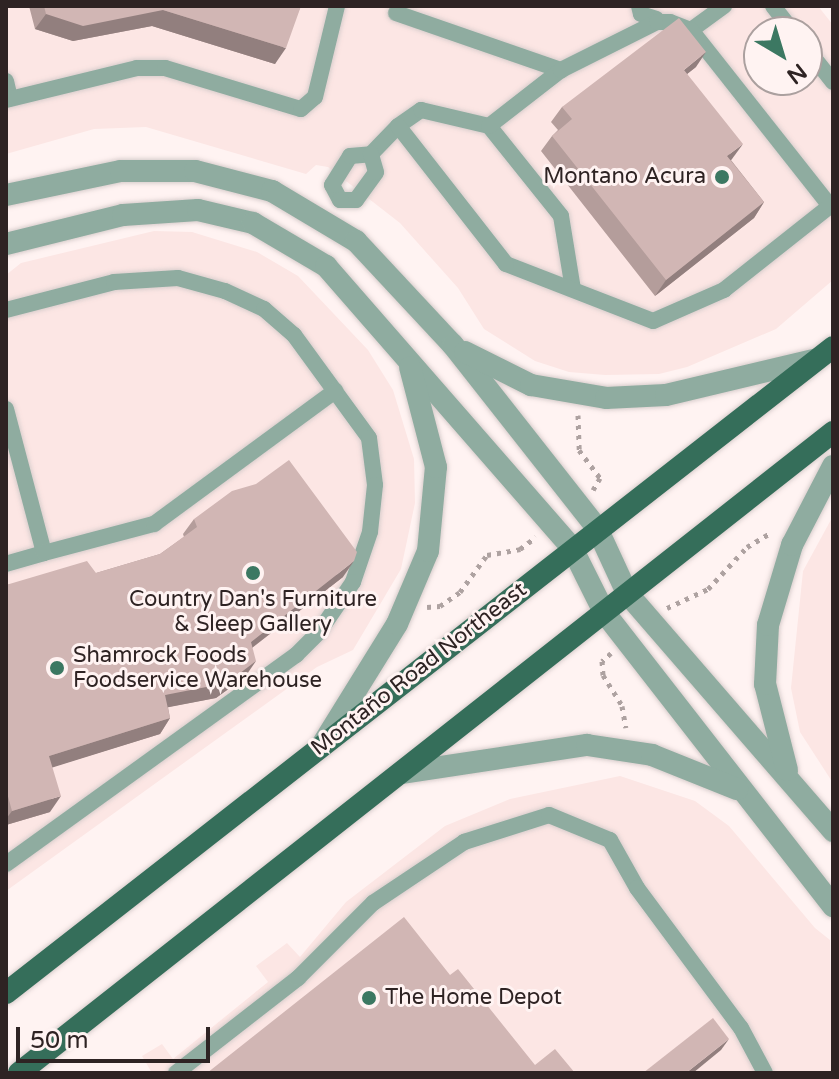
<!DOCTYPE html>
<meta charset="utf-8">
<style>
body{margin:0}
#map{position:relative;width:839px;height:1079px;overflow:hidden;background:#fff3f2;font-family:"Varela Round",sans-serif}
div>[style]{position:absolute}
.built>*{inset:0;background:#fce6e4}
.path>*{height:5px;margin-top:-2.5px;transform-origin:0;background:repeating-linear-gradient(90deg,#aea2a1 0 4px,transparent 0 10px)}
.roads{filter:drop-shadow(0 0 2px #d9cecd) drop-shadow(0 0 2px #d9cecd)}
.service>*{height:16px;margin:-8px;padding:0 8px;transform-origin:8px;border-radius:8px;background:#8faca0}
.tertiary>*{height:22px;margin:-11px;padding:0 11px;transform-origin:11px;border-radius:11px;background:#8faca0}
.primary>*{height:22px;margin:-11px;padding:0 11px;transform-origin:11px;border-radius:11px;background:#356e5a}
.wall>*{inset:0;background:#b49d9b}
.shaded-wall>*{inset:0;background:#927f7e}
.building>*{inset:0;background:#d1b6b4}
.dots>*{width:22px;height:22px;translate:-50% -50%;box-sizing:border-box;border:4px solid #fff3f2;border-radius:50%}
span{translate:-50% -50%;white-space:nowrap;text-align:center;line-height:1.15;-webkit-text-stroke:6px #fff3f2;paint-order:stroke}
.poi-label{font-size:22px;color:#2e2323}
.right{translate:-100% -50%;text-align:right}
.left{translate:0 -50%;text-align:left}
.street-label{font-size:22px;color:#2e2323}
.frame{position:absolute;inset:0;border:8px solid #2e2323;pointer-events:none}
.north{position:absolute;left:743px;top:16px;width:80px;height:80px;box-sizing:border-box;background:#fff3f2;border:2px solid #aba09f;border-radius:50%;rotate:142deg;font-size:22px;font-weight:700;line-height:32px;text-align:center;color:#2e2323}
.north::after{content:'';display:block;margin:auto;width:28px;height:36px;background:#3c7862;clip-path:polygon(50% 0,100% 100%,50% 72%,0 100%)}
.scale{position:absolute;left:16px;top:1027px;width:194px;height:36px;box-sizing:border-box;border:4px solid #2e2323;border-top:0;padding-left:10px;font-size:24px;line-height:28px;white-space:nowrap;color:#2e2323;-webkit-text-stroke:6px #fff3f2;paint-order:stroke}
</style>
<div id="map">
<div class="built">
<div style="clip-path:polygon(evenodd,6px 6px,818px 6px,833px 25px,833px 280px,776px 329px,687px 367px,659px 374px,605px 375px,569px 372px,535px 361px,484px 329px,458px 288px,400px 223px,328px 167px,316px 165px,306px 174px,146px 127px,94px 129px,6px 154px,6px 6px,759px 32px,807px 32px,807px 80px,759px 80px,759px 32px)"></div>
<div style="clip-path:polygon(154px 231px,192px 232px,257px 252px,298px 276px,368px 350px,393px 390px,414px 459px,415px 503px,401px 569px,353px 650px,317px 667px,6px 891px,6px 275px,21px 263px)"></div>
<div style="clip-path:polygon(833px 516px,833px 783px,800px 732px,791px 688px,803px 571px)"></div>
<div style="clip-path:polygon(620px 776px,695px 801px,729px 826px,815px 928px,830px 940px,833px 1073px,152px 1073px,142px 1056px,162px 1044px,173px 1059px,268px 982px,256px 966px,287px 943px,300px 957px,346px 902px,445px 826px,510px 799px)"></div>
</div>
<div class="path">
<div style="left:578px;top:415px;width:35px;rotate:88deg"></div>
<div style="left:579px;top:450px;width:35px;rotate:53deg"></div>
<div style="left:600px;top:478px;width:14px;rotate:120deg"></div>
<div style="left:427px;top:607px;width:13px;rotate:-4deg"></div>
<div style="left:440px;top:606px;width:24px;rotate:-35deg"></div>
<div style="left:460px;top:592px;width:46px;rotate:-53.9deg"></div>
<div style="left:487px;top:555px;width:34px;rotate:-10deg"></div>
<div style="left:520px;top:549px;width:20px;rotate:-37deg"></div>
<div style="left:667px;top:608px;width:45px;rotate:-24.9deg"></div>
<div style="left:708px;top:589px;width:57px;rotate:-47.1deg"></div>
<div style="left:747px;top:547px;width:29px;rotate:-31deg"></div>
<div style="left:611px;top:653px;width:12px;rotate:138deg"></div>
<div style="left:602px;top:661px;width:14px;rotate:86deg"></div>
<div style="left:603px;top:675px;width:36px;rotate:58deg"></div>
<div style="left:622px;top:706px;width:22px;rotate:80deg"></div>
</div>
<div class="roads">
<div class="service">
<div style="left:639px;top:6px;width:8px;rotate:76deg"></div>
<div style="left:641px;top:14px;width:16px;rotate:18deg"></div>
<div style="left:773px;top:6px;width:33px;rotate:52deg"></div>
<div style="left:396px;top:13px;width:175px;rotate:19.1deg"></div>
<div style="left:691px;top:30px;width:41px;rotate:-36deg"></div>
<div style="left:807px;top:49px;width:42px;rotate:51.8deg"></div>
<div style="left:6px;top:81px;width:18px;rotate:77deg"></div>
<div style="left:6px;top:100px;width:135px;rotate:-13.7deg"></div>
<div style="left:137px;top:68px;width:28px"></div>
<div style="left:165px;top:68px;width:142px;rotate:16.8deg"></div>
<div style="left:301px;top:109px;width:18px;rotate:-41deg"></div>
<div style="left:315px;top:97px;width:94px;rotate:-76.4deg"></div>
<div style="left:489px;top:126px;width:115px;rotate:51.3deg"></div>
<div style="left:561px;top:216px;width:74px;rotate:80.7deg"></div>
<div style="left:340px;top:200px;width:17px;rotate:-118deg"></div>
<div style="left:332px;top:185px;width:34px;rotate:-58deg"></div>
<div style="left:350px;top:156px;width:21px;rotate:-5deg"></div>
<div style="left:371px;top:154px;width:39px;rotate:-46deg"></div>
<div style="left:398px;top:126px;width:28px;rotate:-35deg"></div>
<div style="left:421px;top:110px;width:70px;rotate:13.2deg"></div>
<div style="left:489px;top:126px;width:91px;rotate:-37.9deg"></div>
<div style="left:561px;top:70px;width:107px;rotate:-26.6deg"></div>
<div style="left:657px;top:22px;width:13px"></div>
<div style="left:670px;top:22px;width:22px;rotate:21deg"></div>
<div style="left:691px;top:30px;width:224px;rotate:51.7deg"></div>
<div style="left:830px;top:206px;width:135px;rotate:141.6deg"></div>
<div style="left:724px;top:290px;width:77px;rotate:156.4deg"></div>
<div style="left:653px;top:321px;width:158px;rotate:-158.8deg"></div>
<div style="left:506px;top:264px;width:175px;rotate:-128deg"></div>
<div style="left:340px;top:200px;width:16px"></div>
<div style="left:356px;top:200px;width:34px;rotate:-54deg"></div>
<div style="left:376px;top:172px;width:19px;rotate:-106deg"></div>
<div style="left:6px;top:310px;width:112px;rotate:-14.5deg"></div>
<div style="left:114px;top:282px;width:64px;rotate:-3.6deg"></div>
<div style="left:178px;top:278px;width:49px;rotate:15.5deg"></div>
<div style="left:225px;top:291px;width:43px;rotate:24.8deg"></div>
<div style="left:264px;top:309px;width:40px;rotate:41deg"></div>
<div style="left:294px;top:335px;width:127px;rotate:53.9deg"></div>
<div style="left:369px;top:438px;width:47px;rotate:82.7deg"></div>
<div style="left:375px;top:485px;width:47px;rotate:96.1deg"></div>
<div style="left:370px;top:532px;width:53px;rotate:108.8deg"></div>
<div style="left:353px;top:582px;width:60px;rotate:124.2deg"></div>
<div style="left:319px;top:632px;width:33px;rotate:135deg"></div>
<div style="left:296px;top:655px;width:357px;rotate:144.2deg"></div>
<div style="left:6px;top:409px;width:149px;rotate:75.2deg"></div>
<div style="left:44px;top:553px;width:40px;rotate:164deg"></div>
<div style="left:44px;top:553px;width:114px;rotate:-14.8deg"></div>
<div style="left:154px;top:524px;width:225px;rotate:-36.3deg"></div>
<div style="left:176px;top:1073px;width:155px;rotate:-37.9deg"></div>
<div style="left:298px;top:978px;width:106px;rotate:-45deg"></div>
<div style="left:373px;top:903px;width:110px;rotate:-33.8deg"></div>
<div style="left:464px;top:842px;width:89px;rotate:-17.6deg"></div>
<div style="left:549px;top:815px;width:66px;rotate:22.3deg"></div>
<div style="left:610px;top:840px;width:55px;rotate:60.6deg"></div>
<div style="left:637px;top:888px;width:174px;rotate:53.4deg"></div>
<div style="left:741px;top:1028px;width:51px;rotate:61.9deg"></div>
</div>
<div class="tertiary">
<div style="left:6px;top:195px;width:117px;rotate:-11.8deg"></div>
<div style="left:121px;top:171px;width:74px"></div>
<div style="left:195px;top:171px;width:80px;rotate:14.6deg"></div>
<div style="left:272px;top:191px;width:98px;rotate:30.8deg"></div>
<div style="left:356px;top:241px;width:142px;rotate:47deg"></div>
<div style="left:453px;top:345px;width:233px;rotate:51.8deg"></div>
<div style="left:597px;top:528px;width:72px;rotate:65.2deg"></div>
<div style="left:627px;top:593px;width:315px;rotate:49.1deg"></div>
<div style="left:6px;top:244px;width:121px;rotate:-13.9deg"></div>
<div style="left:123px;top:215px;width:75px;rotate:-3.8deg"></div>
<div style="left:198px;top:210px;width:57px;rotate:13.3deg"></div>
<div style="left:253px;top:223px;width:85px;rotate:30.5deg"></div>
<div style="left:326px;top:266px;width:374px;rotate:48.9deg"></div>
<div style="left:572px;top:548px;width:72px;rotate:63.4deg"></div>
<div style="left:604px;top:612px;width:373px;rotate:52.1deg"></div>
<div style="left:465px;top:352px;width:74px;rotate:26.6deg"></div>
<div style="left:531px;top:385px;width:76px;rotate:9.8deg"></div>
<div style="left:606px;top:398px;width:60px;rotate:-2.9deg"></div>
<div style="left:666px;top:395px;width:155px;rotate:-13.4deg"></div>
<div style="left:322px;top:745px;width:142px;rotate:-58.2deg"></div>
<div style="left:397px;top:624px;width:79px;rotate:-67deg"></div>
<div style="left:428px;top:551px;width:84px;rotate:-84.6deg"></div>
<div style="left:436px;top:467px;width:103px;rotate:-104.6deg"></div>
<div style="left:787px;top:770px;width:89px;rotate:-104.3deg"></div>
<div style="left:765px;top:684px;width:59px;rotate:-87.1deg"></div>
<div style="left:768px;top:625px;width:84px;rotate:-73.3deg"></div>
<div style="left:792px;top:545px;width:89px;rotate:-62.6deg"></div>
<div style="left:401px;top:773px;width:188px;rotate:-8.6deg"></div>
<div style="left:587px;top:745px;width:66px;rotate:8.7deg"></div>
<div style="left:652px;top:755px;width:92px;rotate:21.8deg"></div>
</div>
<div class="primary">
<div style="left:6px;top:993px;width:1049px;rotate:-37.99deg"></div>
<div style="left:19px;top:1073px;width:1036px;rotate:-38.22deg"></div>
</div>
</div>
<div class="wall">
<div style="clip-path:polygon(29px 6px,301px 6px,275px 64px,152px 26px,73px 41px,35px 29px)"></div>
<div style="clip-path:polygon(696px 67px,687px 74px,732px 159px,731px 160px,764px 202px,754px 218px,655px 296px,541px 151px,552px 136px,558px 130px,551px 122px,562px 107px)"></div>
<div style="clip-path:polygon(194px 519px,343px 577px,252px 648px,245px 677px,216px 698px,168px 707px,170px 718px,160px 734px,52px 767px,50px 812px,6px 825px,6px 585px,96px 573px,160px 554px,184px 537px,183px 534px)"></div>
</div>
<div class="shaded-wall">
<div style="clip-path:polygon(163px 10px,286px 48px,275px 64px,152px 26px,73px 41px,35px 29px,46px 14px)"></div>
<div style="clip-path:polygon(706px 52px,696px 67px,673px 85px,684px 70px)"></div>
<div style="clip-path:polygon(743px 144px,732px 159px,717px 171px,727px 156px)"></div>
<div style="clip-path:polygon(764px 202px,754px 218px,655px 296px,666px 280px)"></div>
<div style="clip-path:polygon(354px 561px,343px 577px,240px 657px,251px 642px)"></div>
<div style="clip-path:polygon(256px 661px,245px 677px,216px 698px,154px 710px,165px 695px)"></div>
<div style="clip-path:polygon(170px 718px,160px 734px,38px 772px,49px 756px)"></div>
<div style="clip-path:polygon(61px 796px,50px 812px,6px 825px,6px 819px,12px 811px)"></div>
<div style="clip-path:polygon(729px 1039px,721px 1050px,693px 1073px,686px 1073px)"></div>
</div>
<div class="building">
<div style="clip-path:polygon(44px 6px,301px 6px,286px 48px,163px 10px,83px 26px,46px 14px)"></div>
<div style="clip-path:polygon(679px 18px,706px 52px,684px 70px,743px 144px,727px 156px,764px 202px,666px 280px,552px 136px,572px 119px,562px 107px)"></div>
<div style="clip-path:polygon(289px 460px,357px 552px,354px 561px,251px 642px,256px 661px,227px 683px,165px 695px,170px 718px,49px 756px,61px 796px,12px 811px,6px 789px,6px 585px,87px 561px,96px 573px,160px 554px,197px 527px,194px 519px,232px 491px,256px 484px)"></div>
<div style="clip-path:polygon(404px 917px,450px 975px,458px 969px,535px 1065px,555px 1049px,575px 1073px,207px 1073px)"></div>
<div style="clip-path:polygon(713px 1018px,729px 1039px,686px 1073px,643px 1073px)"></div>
</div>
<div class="dots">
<div style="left:722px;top:177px;background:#3c7862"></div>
<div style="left:253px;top:573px;background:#3c7862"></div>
<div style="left:57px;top:668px;background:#3c7862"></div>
<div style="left:369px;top:998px;background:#3c7862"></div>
</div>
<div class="poi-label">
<span class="right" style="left:706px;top:177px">Montano Acura</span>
<span style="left:253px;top:612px">Country Dan's Furniture<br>&amp; Sleep Gallery</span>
<span class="left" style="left:73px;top:668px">Shamrock Foods<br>Foodservice Warehouse</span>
<span class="left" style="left:385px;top:998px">The Home Depot</span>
</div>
<div class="street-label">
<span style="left:419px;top:669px;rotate:-38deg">Montaño Road Northeast</span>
</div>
<div class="frame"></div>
<div class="north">N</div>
<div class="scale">50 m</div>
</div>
